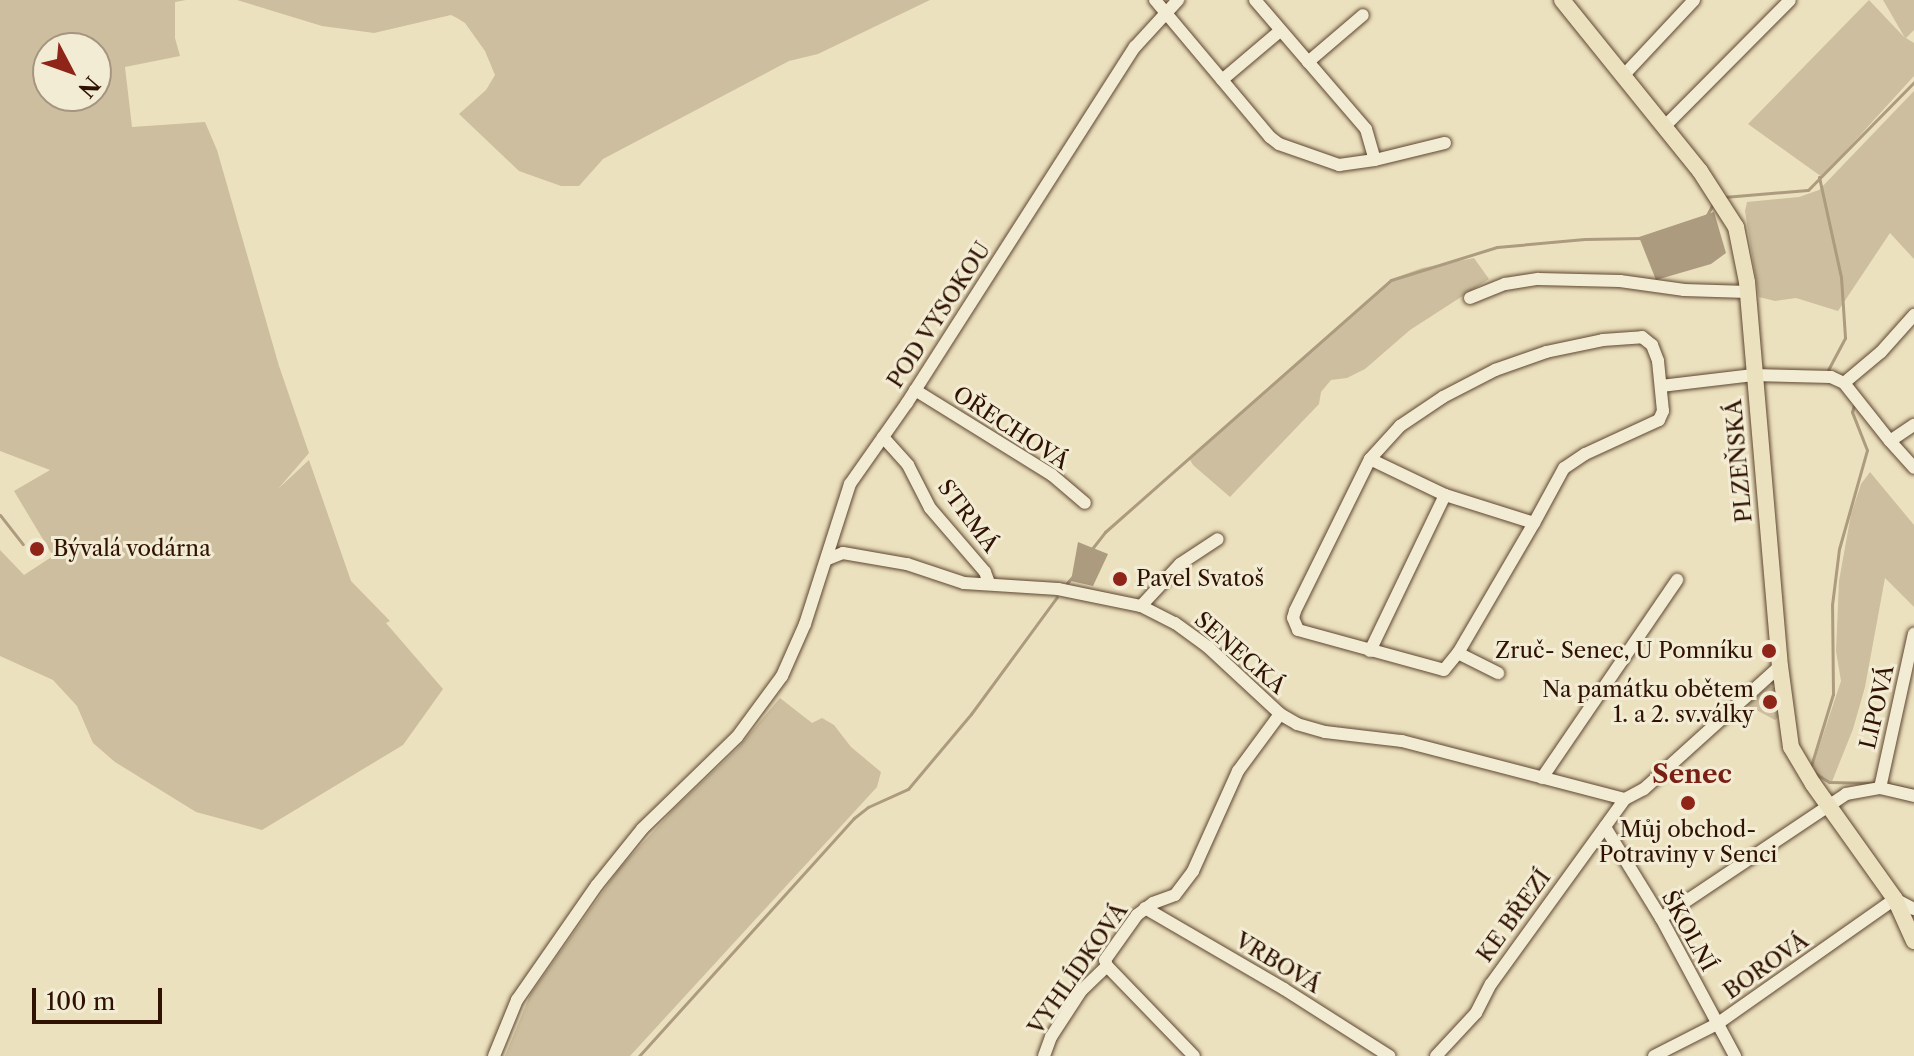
<!DOCTYPE html>
<meta charset="utf-8">
<style>
body{margin:0}
#map{position:relative;width:1914px;height:1056px;overflow:hidden;background:#ece1be;font-family:"Libre Caslon Text",serif}
div>[style]{position:absolute}
.green>*{inset:0;background:#ccbe9e}
.water>*{inset:0;background:#ac9b7e}
.stream>*{height:3px;margin:-1.5px;padding:0 1.5px;transform-origin:1.5px;border-radius:1.5px;background:#ac9b7e}
.roads{filter:drop-shadow(0 0 2px #5e4631) drop-shadow(0 0 2px #5e4631)}
.minor>*{height:12px;margin:-6px;padding:0 6px;transform-origin:6px;border-radius:6px;background:#f3ecd5}
.major>*{height:16px;margin:-8px;padding:0 8px;transform-origin:8px;border-radius:8px;background:#ece1be}
.dots>*{width:22px;height:22px;translate:-50% -50%;box-sizing:border-box;border:4px solid #f3ecd5;border-radius:50%}
span{translate:-50% -50%;white-space:nowrap;text-align:center;line-height:1.15;-webkit-text-stroke:6px #f3ecd5;paint-order:stroke}
.street-label{font-size:22px;color:#2f1202}
.poi-label{font-size:22px;color:#2f1202}
.left{translate:0 -50%;text-align:left}
.right{translate:-100% -50%;text-align:right}
.quarter-label{font-size:26px;color:#7a1f14;font-weight:700}
.north{position:absolute;left:32px;top:32px;width:80px;height:80px;box-sizing:border-box;background:#f3ecd5;border:2px solid #a59581;border-radius:50%;rotate:131deg;font-size:22px;font-weight:700;line-height:32px;text-align:center;color:#2f1202}
.north::after{content:'';display:block;margin:auto;width:28px;height:36px;background:#8f2418;clip-path:polygon(50% 0,100% 100%,50% 72%,0 100%)}
.scale{position:absolute;left:32px;top:988px;width:130px;height:36px;box-sizing:border-box;border:4px solid #2f1202;border-top:0;padding-left:10px;font-size:24px;line-height:28px;white-space:nowrap;color:#2f1202;-webkit-text-stroke:6px #f3ecd5;paint-order:stroke}
</style>
<div id="map">
<div class="green">
<div style="clip-path:polygon(evenodd,0 0,186px 0,175px 2px,175px 38px,180px 56px,125px 67px,132px 127px,205px 122px,217px 150px,279px 366px,309px 453px,278px 489px,309px 460px,351px 581px,390px 621px,386px 623px,443px 689px,403px 745px,262px 830px,196px 812px,115px 762px,93px 743px,77px 706px,53px 680px,0 656px,0 550px,24px 575px,53px 556px,14px 491px,50px 470px,0 451px,0 0,48px 48px,96px 48px,96px 96px,48px 96px,48px 48px)"></div>
<div style="clip-path:polygon(237px 0,930px 0,818px 54px,789px 61px,603px 159px,579px 186px,561px 186px,519px 171px,459px 114px,486px 90px,495px 75px,485px 51px,465px 23px,457px 18px,451px 15px,374px 33px,322px 26px)"></div>
<div style="clip-path:polygon(1869px 0,1905px 38px,1883px 0,1914px 0,1914px 30px,1906px 38px,1914px 43px,1914px 76px,1822px 177px,1748px 124px)"></div>
<div style="clip-path:polygon(1914px 91px,1914px 259px,1890px 233px,1838px 311px,1796px 298px,1775px 301px,1759px 297px,1745px 211px,1747px 202px,1799px 197px,1819px 190px)"></div>
<div style="clip-path:polygon(1474px 258px,1489px 279px,1410px 330px,1365px 369px,1347px 378px,1331px 380px,1321px 392px,1319px 404px,1230px 497px,1193px 465px,1189px 458px,1392px 279px,1422px 268px)"></div>
<div style="clip-path:polygon(1870px 472px,1914px 525px,1914px 607px,1885px 578px,1865px 687px,1853px 729px,1831px 784px,1815px 773px,1813px 765px,1841px 681px,1836px 651px,1839px 581px,1851px 514px,1861px 484px)"></div>
<div style="clip-path:polygon(1769px 686px,1777px 689px,1782px 714px,1775px 720px,1747px 705px)"></div>
<div style="clip-path:polygon(780px 698px,812px 723px,822px 718px,834px 725px,851px 747px,881px 772px,877px 787px,630px 1056px,505px 1056px,530px 995px,619px 869px,674px 809px,737px 749px)"></div>
</div>
<div class="water">
<div style="clip-path:polygon(1714px 212px,1726px 253px,1711px 264px,1656px 280px,1639px 237px)"></div>
<div style="clip-path:polygon(1078px 542px,1108px 554px,1093px 586px,1071px 581px)"></div>
</div>
<div class="stream">
<div style="left:1819px;top:177px;width:102px;rotate:77.6deg"></div>
<div style="left:1841px;top:277px;width:61px;rotate:86.2deg"></div>
<div style="left:1845px;top:338px;width:36px;rotate:118deg"></div>
<div style="left:1828px;top:370px;width:4px;rotate:45deg"></div>
<div style="left:1724px;top:197px;width:84px;rotate:-4.8deg"></div>
<div style="left:1808px;top:190px;width:151px;rotate:-45.5deg"></div>
<div style="left:1706px;top:217px;width:17px;rotate:-62deg"></div>
<div style="left:0;top:515px;width:37px;rotate:52deg"></div>
<div style="left:1091px;top:550px;width:23px;rotate:-52deg"></div>
<div style="left:1105px;top:532px;width:381px;rotate:-41.4deg"></div>
<div style="left:1391px;top:280px;width:111px;rotate:-17.3deg"></div>
<div style="left:1497px;top:247px;width:88px;rotate:-5.2deg"></div>
<div style="left:1585px;top:239px;width:57px;rotate:-1deg"></div>
<div style="left:1067px;top:583px;width:9px;rotate:-49deg"></div>
<div style="left:1811px;top:766px;width:75px;rotate:-73deg"></div>
<div style="left:1833px;top:694px;width:89px;rotate:-90.6deg"></div>
<div style="left:1832px;top:605px;width:56px;rotate:-82.9deg"></div>
<div style="left:1839px;top:549px;width:103px;rotate:-74.2deg"></div>
<div style="left:1867px;top:450px;width:41px;rotate:-111.5deg"></div>
<div style="left:1852px;top:412px;width:7px;rotate:-74deg"></div>
<div style="left:1813px;top:772px;width:19px;rotate:32deg"></div>
<div style="left:1829px;top:782px;width:46px;rotate:1.2deg"></div>
<div style="left:1887px;top:784px;width:28px;rotate:13deg"></div>
<div style="left:639px;top:1056px;width:321px;rotate:-47.9deg"></div>
<div style="left:854px;top:818px;width:18px;rotate:-38deg"></div>
<div style="left:868px;top:807px;width:44px;rotate:-24.2deg"></div>
<div style="left:908px;top:789px;width:98px;rotate:-50deg"></div>
<div style="left:971px;top:714px;width:145px;rotate:-53.7deg"></div>
</div>
<div class="roads">
<div class="minor">
<div style="left:1155px;top:0;width:179px;rotate:50deg"></div>
<div style="left:1270px;top:137px;width:11px;rotate:38deg"></div>
<div style="left:1279px;top:144px;width:64px;rotate:19.3deg"></div>
<div style="left:1339px;top:165px;width:36px;rotate:-8deg"></div>
<div style="left:1375px;top:160px;width:72px;rotate:-13.7deg"></div>
<div style="left:1255px;top:0;width:170px;rotate:49.3deg"></div>
<div style="left:1366px;top:129px;width:32px;rotate:74deg"></div>
<div style="left:1308px;top:62px;width:72px;rotate:-40.5deg"></div>
<div style="left:1623px;top:76px;width:104px;rotate:-46.9deg"></div>
<div style="left:1222px;top:80px;width:76px;rotate:-40.2deg"></div>
<div style="left:1665px;top:126px;width:177px;rotate:-45.2deg"></div>
<div style="left:1470px;top:298px;width:38px;rotate:-22deg"></div>
<div style="left:1505px;top:284px;width:33px;rotate:-9deg"></div>
<div style="left:1538px;top:279px;width:82px;rotate:1.4deg"></div>
<div style="left:1620px;top:281px;width:65px;rotate:8deg"></div>
<div style="left:1684px;top:290px;width:64px;rotate:1.8deg"></div>
<div style="left:1642px;top:337px;width:13px;rotate:39deg"></div>
<div style="left:1652px;top:345px;width:17px;rotate:69deg"></div>
<div style="left:1658px;top:361px;width:50px;rotate:84.3deg"></div>
<div style="left:1663px;top:411px;width:10px;rotate:114deg"></div>
<div style="left:1659px;top:420px;width:81px;rotate:155.3deg"></div>
<div style="left:1585px;top:454px;width:25px;rotate:146deg"></div>
<div style="left:1564px;top:468px;width:63px;rotate:118.6deg"></div>
<div style="left:1534px;top:523px;width:93px;rotate:-162.5deg"></div>
<div style="left:1445px;top:495px;width:83px;rotate:-154.4deg"></div>
<div style="left:1370px;top:459px;width:45px;rotate:-47.7deg"></div>
<div style="left:1400px;top:426px;width:52px;rotate:-34deg"></div>
<div style="left:1443px;top:397px;width:59px;rotate:-27.4deg"></div>
<div style="left:1495px;top:370px;width:54px;rotate:-19.4deg"></div>
<div style="left:1546px;top:352px;width:58px;rotate:-11.9deg"></div>
<div style="left:1603px;top:340px;width:39px;rotate:-4deg"></div>
<div style="left:1844px;top:383px;width:48px;rotate:-40deg"></div>
<div style="left:1881px;top:352px;width:50px;rotate:-48.3deg"></div>
<div style="left:1661px;top:386px;width:93px;rotate:-6.8deg"></div>
<div style="left:1753px;top:375px;width:78px;rotate:1.5deg"></div>
<div style="left:1831px;top:377px;width:14px;rotate:25deg"></div>
<div style="left:1844px;top:383px;width:74px;rotate:51.6deg"></div>
<div style="left:1890px;top:441px;width:29px;rotate:-34deg"></div>
<div style="left:915px;top:390px;width:161px;rotate:31.8deg"></div>
<div style="left:1052px;top:475px;width:43px;rotate:40.3deg"></div>
<div style="left:883px;top:437px;width:38px;rotate:48deg"></div>
<div style="left:908px;top:465px;width:48px;rotate:62.9deg"></div>
<div style="left:930px;top:508px;width:84px;rotate:49.3deg"></div>
<div style="left:985px;top:572px;width:12px;rotate:70deg"></div>
<div style="left:1890px;top:441px;width:36px;rotate:48deg"></div>
<div style="left:1370px;top:459px;width:169px;rotate:116.3deg"></div>
<div style="left:1295px;top:611px;width:7px;rotate:106deg"></div>
<div style="left:1293px;top:618px;width:13px;rotate:67deg"></div>
<div style="left:1298px;top:630px;width:151px;rotate:15.3deg"></div>
<div style="left:1444px;top:670px;width:22px;rotate:-51deg"></div>
<div style="left:1458px;top:653px;width:151px;rotate:-59.7deg"></div>
<div style="left:828px;top:559px;width:16px;rotate:-22deg"></div>
<div style="left:843px;top:553px;width:65px;rotate:9.8deg"></div>
<div style="left:907px;top:564px;width:60px;rotate:18.4deg"></div>
<div style="left:964px;top:583px;width:94px;rotate:3.7deg"></div>
<div style="left:1058px;top:589px;width:85px;rotate:11.6deg"></div>
<div style="left:1141px;top:606px;width:38px;rotate:27deg"></div>
<div style="left:1175px;top:623px;width:41px;rotate:36deg"></div>
<div style="left:1208px;top:647px;width:98px;rotate:42.9deg"></div>
<div style="left:1280px;top:714px;width:20px;rotate:30deg"></div>
<div style="left:1297px;top:724px;width:29px;rotate:16deg"></div>
<div style="left:1325px;top:732px;width:78px;rotate:6.7deg"></div>
<div style="left:1402px;top:741px;width:230px;rotate:14.6deg"></div>
<div style="left:1141px;top:606px;width:57px;rotate:-47.1deg"></div>
<div style="left:1180px;top:564px;width:45px;rotate:-33.3deg"></div>
<div style="left:1370px;top:651px;width:173px;rotate:-64.3deg"></div>
<div style="left:1458px;top:653px;width:45px;rotate:26.6deg"></div>
<div style="left:1542px;top:778px;width:240px;rotate:-55.7deg"></div>
<div style="left:1880px;top:788px;width:158px;rotate:-77.6deg"></div>
<div style="left:1605px;top:827px;width:107px;rotate:58.4deg"></div>
<div style="left:1661px;top:918px;width:157px;rotate:61.8deg"></div>
<div style="left:1145px;top:908px;width:161px;rotate:30.2deg"></div>
<div style="left:1284px;top:989px;width:125px;rotate:32.5deg"></div>
<div style="left:1661px;top:918px;width:223px;rotate:-33.8deg"></div>
<div style="left:1846px;top:794px;width:35px;rotate:-10deg"></div>
<div style="left:1880px;top:788px;width:35px;rotate:13deg"></div>
<div style="left:1107px;top:966px;width:125px;rotate:46deg"></div>
<div style="left:494px;top:1056px;width:61px;rotate:-67.7deg"></div>
<div style="left:517px;top:1000px;width:140px;rotate:-55.2deg"></div>
<div style="left:597px;top:885px;width:72px;rotate:-51.2deg"></div>
<div style="left:642px;top:829px;width:132px;rotate:-44.1deg"></div>
<div style="left:737px;top:737px;width:76px;rotate:-53.6deg"></div>
<div style="left:782px;top:676px;width:57px;rotate:-66.1deg"></div>
<div style="left:805px;top:624px;width:147px;rotate:-72.2deg"></div>
<div style="left:850px;top:484px;width:99px;rotate:-54.9deg"></div>
<div style="left:907px;top:403px;width:423px;rotate:-57.4deg"></div>
<div style="left:1135px;top:47px;width:64px;rotate:-47.5deg"></div>
<div style="left:1044px;top:1056px;width:20px;rotate:-70deg"></div>
<div style="left:1051px;top:1037px;width:55px;rotate:-56.9deg"></div>
<div style="left:1081px;top:991px;width:36px;rotate:-44deg"></div>
<div style="left:1107px;top:966px;width:6px;rotate:-108deg"></div>
<div style="left:1105px;top:960px;width:55px;rotate:-54.6deg"></div>
<div style="left:1137px;top:915px;width:20px;rotate:-37deg"></div>
<div style="left:1153px;top:903px;width:23px;rotate:-20deg"></div>
<div style="left:1175px;top:895px;width:30px;rotate:-53deg"></div>
<div style="left:1193px;top:871px;width:110px;rotate:-65.8deg"></div>
<div style="left:1238px;top:771px;width:71px;rotate:-53.6deg"></div>
<div style="left:1436px;top:1056px;width:59px;rotate:-47.1deg"></div>
<div style="left:1476px;top:1013px;width:33px;rotate:-63deg"></div>
<div style="left:1491px;top:984px;width:228px;rotate:-54.1deg"></div>
<div style="left:1625px;top:799px;width:21px;rotate:-28deg"></div>
<div style="left:1644px;top:789px;width:183px;rotate:-42.1deg"></div>
<div style="left:1654px;top:1056px;width:71px;rotate:-26.9deg"></div>
<div style="left:1717px;top:1024px;width:218px;rotate:-35.1deg"></div>
<div style="left:1895px;top:899px;width:21px;rotate:28deg"></div>
</div>
<div class="major">
<div style="left:1562px;top:0;width:220px;rotate:51.1deg"></div>
<div style="left:1700px;top:171px;width:67px;rotate:57.3deg"></div>
<div style="left:1736px;top:227px;width:56px;rotate:78.7deg"></div>
<div style="left:1747px;top:282px;width:385px;rotate:85.1deg"></div>
<div style="left:1780px;top:666px;width:82px;rotate:82.3deg"></div>
<div style="left:1791px;top:747px;width:43px;rotate:59.3deg"></div>
<div style="left:1813px;top:784px;width:141px;rotate:54.5deg"></div>
<div style="left:1895px;top:899px;width:46px;rotate:65.7deg"></div>
</div>
</div>
<div class="dots">
<div style="left:37px;top:549px;background:#8f2418"></div>
<div style="left:1120px;top:579px;background:#8f2418"></div>
<div style="left:1769px;top:651px;background:#8f2418"></div>
<div style="left:1770px;top:702px;background:#8f2418"></div>
<div style="left:1688px;top:803px;background:#8f2418"></div>
</div>
<div class="street-label">
<span style="left:939px;top:315px;rotate:-57deg">POD VYSOKOU</span>
<span style="left:1011px;top:428px;rotate:33deg">OŘECHOVÁ</span>
<span style="left:1739px;top:461px;rotate:-95deg">PLZEŇSKÁ</span>
<span style="left:968px;top:516px;rotate:53deg">STRMÁ</span>
<span style="left:1240px;top:653px;rotate:41deg">SENECKÁ</span>
<span style="left:1877px;top:707px;rotate:-77deg">LIPOVÁ</span>
<span style="left:1514px;top:916px;rotate:-54deg">KE BŘEZÍ</span>
<span style="left:1689px;top:931px;rotate:61deg">ŠKOLNÍ</span>
<span style="left:1278px;top:963px;rotate:31deg">VRBOVÁ</span>
<span style="left:1766px;top:966px;rotate:-35deg">BOROVÁ</span>
<span style="left:1078px;top:969px;rotate:-55deg">VYHLÍDKOVÁ</span>
</div>
<div class="poi-label">
<span class="left" style="left:53px;top:549px">Bývalá vodárna</span>
<span class="left" style="left:1136px;top:579px">Pavel Svatoš</span>
<span class="right" style="left:1753px;top:651px">Zruč- Senec, U Pomníku</span>
<span class="right" style="left:1754px;top:702px">Na památku obětem<br>1. a 2. sv.války</span>
<span style="left:1688px;top:842px">Můj obchod-<br>Potraviny v Senci</span>
</div>
<div class="quarter-label">
<span style="left:1692px;top:775px">Senec</span>
</div>
<div class="north">N</div>
<div class="scale">100 m</div>
</div>
